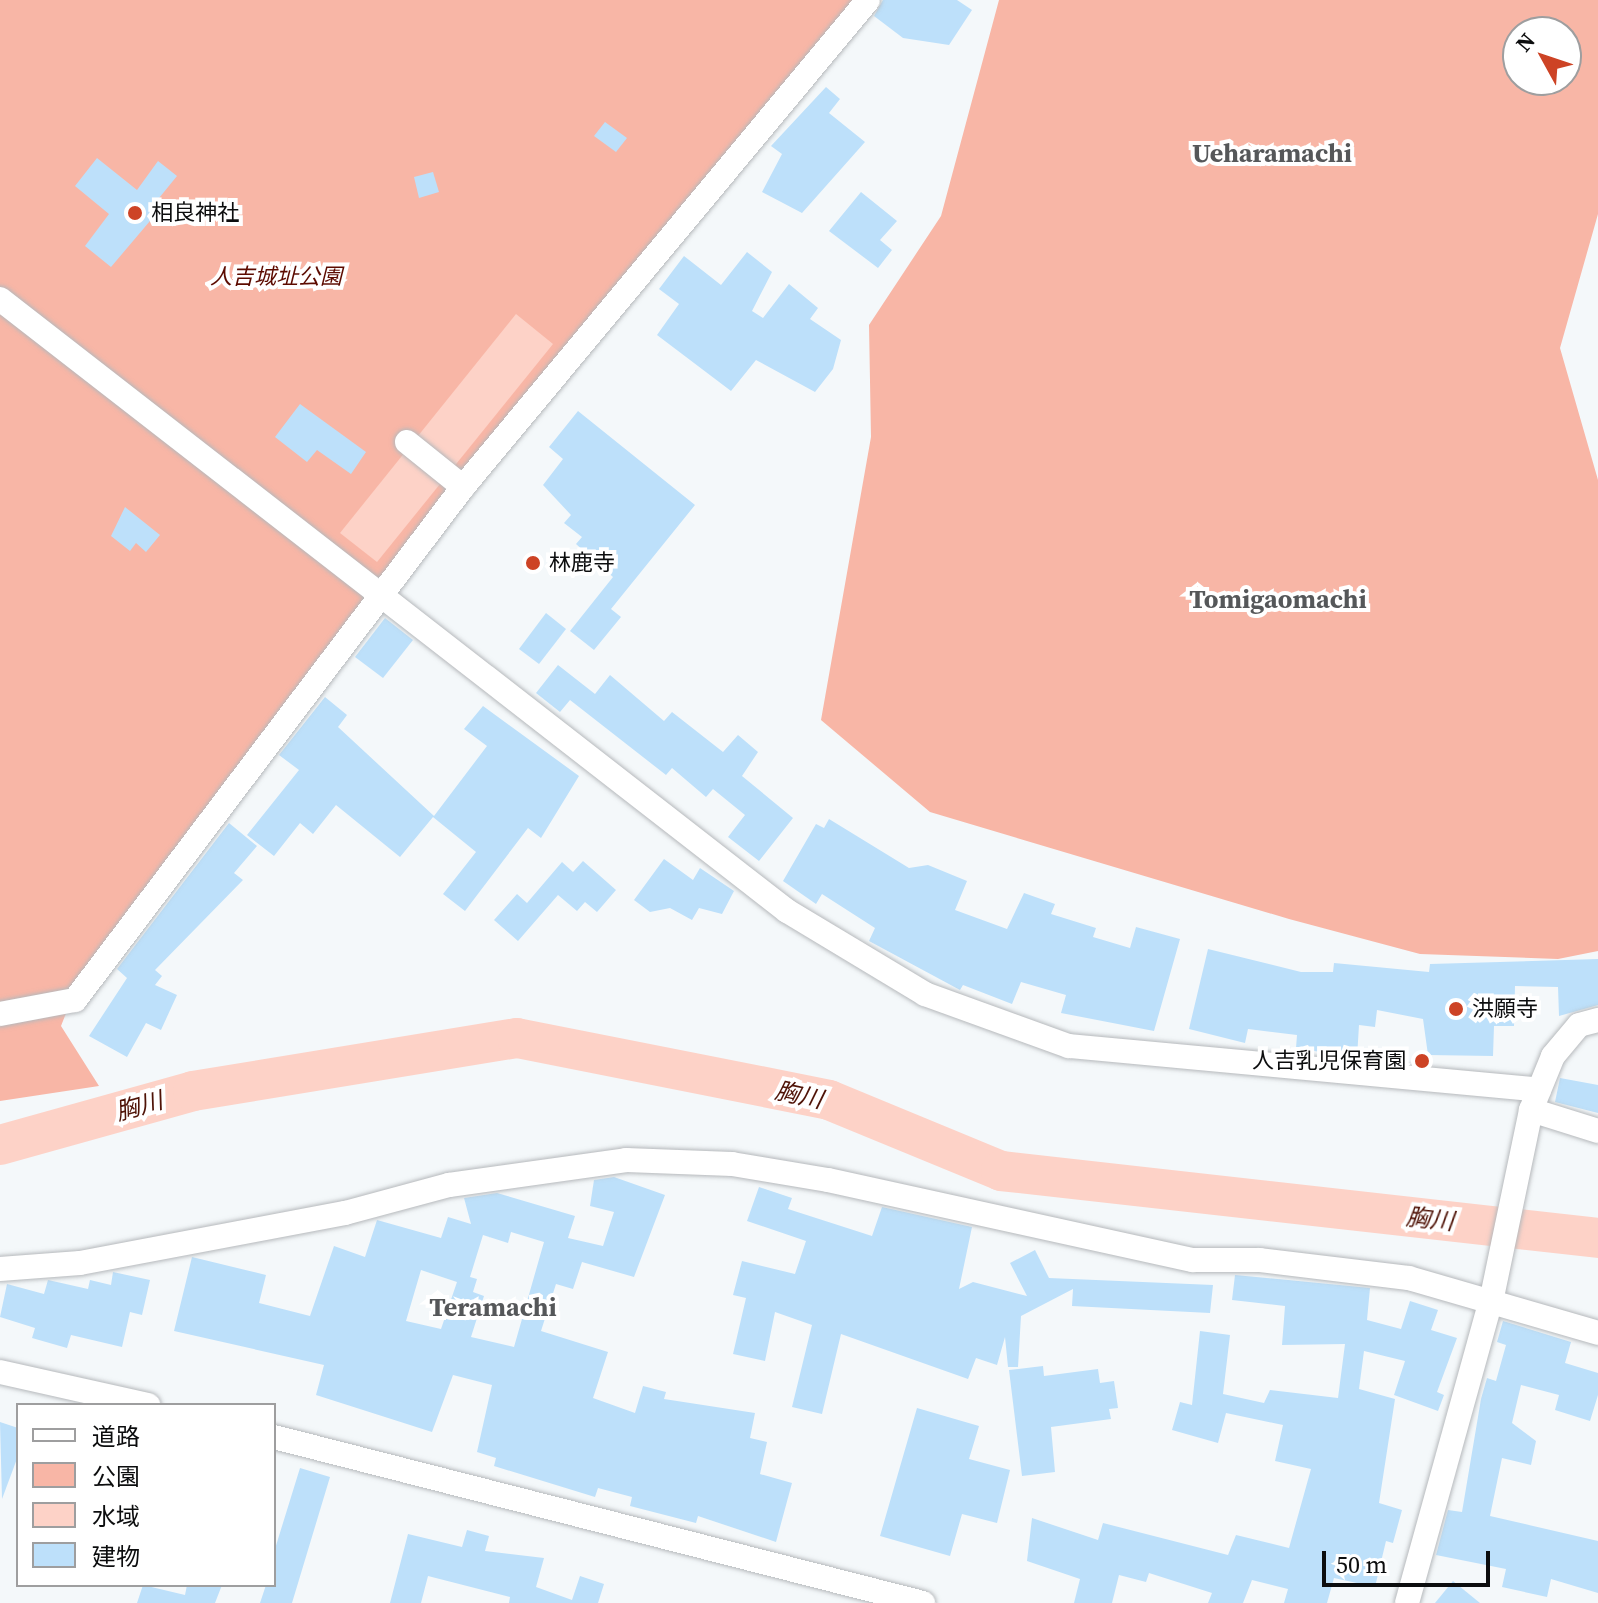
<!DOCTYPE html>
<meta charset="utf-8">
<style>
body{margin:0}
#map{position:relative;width:1598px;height:1603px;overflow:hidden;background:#f4f8fa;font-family:"Source Serif 4","Noto Sans JP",serif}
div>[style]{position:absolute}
.green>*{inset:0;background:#f8b6a6}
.water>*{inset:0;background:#fdd2c7}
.river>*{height:40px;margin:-20px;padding:0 20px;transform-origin:20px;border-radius:20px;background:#fdd2c7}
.building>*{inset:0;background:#bde0fa}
.roads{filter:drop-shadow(0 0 2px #b6b9bc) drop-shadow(0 0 2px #b6b9bc)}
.minor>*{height:24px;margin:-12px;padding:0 12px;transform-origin:12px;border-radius:12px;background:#fff}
.dots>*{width:22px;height:22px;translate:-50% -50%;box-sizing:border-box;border:4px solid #fff;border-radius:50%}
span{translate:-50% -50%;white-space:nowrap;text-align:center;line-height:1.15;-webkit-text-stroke:8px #fff;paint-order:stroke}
.poi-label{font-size:22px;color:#0c0d0e}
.left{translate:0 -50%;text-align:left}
.right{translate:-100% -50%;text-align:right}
.park-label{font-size:22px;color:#5c0b00;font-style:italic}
.water-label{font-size:24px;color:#4f1307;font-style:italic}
.quarter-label{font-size:26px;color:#555759;font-weight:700}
.legend{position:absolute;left:16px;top:1403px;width:260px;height:184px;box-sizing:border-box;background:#fff;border:2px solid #9e9e9f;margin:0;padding:10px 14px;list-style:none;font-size:24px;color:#0c0d0e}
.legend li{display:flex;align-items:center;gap:16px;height:40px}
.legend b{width:40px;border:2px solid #9e9e9f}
.north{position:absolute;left:1502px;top:16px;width:80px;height:80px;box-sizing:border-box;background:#fff;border:2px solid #9e9e9f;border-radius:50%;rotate:310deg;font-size:22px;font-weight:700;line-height:32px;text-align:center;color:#0c0d0e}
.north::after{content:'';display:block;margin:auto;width:28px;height:36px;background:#cd4325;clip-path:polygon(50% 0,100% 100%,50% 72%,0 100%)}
.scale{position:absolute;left:1322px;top:1551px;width:168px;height:36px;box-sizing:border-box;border:4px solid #0c0d0e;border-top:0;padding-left:10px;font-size:24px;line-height:28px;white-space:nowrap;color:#0c0d0e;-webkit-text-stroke:6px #fff;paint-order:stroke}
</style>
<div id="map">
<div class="green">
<div style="clip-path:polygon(0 0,858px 0,74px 993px,61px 1026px,99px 1086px,0 1101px)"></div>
<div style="clip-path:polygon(evenodd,999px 0,1598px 0,1598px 214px,1560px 348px,1598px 480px,1598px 951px,1558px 959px,1420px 954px,1289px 919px,930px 812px,821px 720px,871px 437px,869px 325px,941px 216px,999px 0,1566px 32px,1566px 80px,1518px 80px,1518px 32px,1566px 32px)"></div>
</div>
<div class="water">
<div style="clip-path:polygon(516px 314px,553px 344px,377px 562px,340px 533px)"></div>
</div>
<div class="river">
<div style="left:0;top:1145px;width:200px;rotate:-15.6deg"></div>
<div style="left:193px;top:1091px;width:328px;rotate:-9.3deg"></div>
<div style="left:517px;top:1038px;width:318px;rotate:11.2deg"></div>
<div style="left:829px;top:1100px;width:186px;rotate:22.4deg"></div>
<div style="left:1001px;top:1171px;width:601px;rotate:6.4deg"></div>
</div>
<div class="building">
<div style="clip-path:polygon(883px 0,957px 0,972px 10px,949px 45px,903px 38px,874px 16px)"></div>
<div style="clip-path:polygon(826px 87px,840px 99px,829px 113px,865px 142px,802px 213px,762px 192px,782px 154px,771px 146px)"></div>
<div style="clip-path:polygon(605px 122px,627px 138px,616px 152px,594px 136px)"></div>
<div style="clip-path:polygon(97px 158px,137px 190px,158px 161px,177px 176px,155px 203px,161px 208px,111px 267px,85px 246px,109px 214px,75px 186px)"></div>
<div style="clip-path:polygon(433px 172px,439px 192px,419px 198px,414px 177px)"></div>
<div style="clip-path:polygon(861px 192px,897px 221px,880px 240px,892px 250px,878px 268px,829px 231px)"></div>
<div style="clip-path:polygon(747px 252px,772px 272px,752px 311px,763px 318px,789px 284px,818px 308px,810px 319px,841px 340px,833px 369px,815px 392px,756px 360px,731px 391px,657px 335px,679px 304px,659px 289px,684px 256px,721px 285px)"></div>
<div style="clip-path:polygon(300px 404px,366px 452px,351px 474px,317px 450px,307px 462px,275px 437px)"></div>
<div style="clip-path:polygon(578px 411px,695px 505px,611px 609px,621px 617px,594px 650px,570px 631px,613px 577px,576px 544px,582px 537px,564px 523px,571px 515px,543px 485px,563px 459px,549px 447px)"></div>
<div style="clip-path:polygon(125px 507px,160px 535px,146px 552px,136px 543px,130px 551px,111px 536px)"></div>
<div style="clip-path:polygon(546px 613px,566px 629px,539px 664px,519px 649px)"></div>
<div style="clip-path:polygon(385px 618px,413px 640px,383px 678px,355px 657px)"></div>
<div style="clip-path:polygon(558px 665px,595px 694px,610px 675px,664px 721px,672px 712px,723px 752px,738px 735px,758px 752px,742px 776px,793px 818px,759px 861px,728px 837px,745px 815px,713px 789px,706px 797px,672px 768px,666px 775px,570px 700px,560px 712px,536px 693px)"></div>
<div style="clip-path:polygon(325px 697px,347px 715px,338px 727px,434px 816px,487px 746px,464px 729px,483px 706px,579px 776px,541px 838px,528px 828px,465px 911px,443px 894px,476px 852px,433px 817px,400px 857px,336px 805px,313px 834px,300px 823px,274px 856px,247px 835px,299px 770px,279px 755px)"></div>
<div style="clip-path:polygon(829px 819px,909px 868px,928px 865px,967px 881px,955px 910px,1007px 929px,1024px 893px,1055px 904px,1051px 914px,1096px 928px,1093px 937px,1130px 948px,1136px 927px,1180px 939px,1154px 1031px,1061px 1013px,1066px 995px,1021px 982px,1012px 1004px,963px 985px,960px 990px,869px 941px,875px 928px,822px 894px,816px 904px,783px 881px,816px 824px,824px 828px)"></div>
<div style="clip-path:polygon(229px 823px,257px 846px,234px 873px,243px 880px,155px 970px,162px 976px,155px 985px,177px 995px,161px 1030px,146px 1023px,127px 1057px,89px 1036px,127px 978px,117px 969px)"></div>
<div style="clip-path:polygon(664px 859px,693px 880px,700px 868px,734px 891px,722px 914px,699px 908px,692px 920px,670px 908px,650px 912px,634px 900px)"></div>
<div style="clip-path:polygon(583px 861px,616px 890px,597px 912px,585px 902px,577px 911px,558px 895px,518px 941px,494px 920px,517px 894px,527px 903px,562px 862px,573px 872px)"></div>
<div style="clip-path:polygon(1208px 949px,1301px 972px,1333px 972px,1334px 963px,1429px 972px,1430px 964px,1598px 959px,1598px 1005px,1559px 1016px,1558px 987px,1515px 986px,1514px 1026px,1494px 1026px,1493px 1056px,1428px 1055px,1423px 1019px,1377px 1010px,1375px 1027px,1359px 1025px,1357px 1058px,1296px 1048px,1297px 1035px,1248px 1029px,1245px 1043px,1189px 1029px)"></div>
<div style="clip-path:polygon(1560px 1078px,1598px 1085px,1598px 1113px,1555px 1102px)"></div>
<div style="clip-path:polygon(evenodd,614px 1177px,665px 1195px,634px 1277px,582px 1262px,573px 1289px,556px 1284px,541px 1331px,608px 1352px,593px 1398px,635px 1413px,643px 1386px,666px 1392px,664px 1399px,755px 1413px,750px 1438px,767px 1442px,760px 1474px,792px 1483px,776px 1542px,698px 1516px,696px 1523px,630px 1506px,632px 1497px,598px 1488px,595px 1497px,494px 1466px,496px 1458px,477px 1452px,492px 1385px,453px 1375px,432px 1432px,316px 1395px,324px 1365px,174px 1331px,192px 1257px,266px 1275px,259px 1303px,310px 1316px,334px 1246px,365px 1257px,377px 1220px,441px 1238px,448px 1217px,471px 1224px,464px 1198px,497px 1193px,575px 1216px,568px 1238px,603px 1246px,614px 1212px,590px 1206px,594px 1180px,614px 1177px,511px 1232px,544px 1242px,514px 1347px,471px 1337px,484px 1296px,473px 1292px,477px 1279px,470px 1277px,483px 1235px,508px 1243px,511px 1232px,614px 1177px,421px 1270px,457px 1282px,441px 1329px,406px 1321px,421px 1270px)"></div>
<div style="clip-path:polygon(759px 1187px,792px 1198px,788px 1209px,872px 1236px,882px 1207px,972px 1227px,959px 1289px,973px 1282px,1027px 1296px,1010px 1263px,1035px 1250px,1049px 1278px,1213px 1285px,1210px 1313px,1072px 1306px,1073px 1289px,1021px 1316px,1018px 1367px,1008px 1367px,1005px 1337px,997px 1365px,976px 1358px,968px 1379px,841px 1334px,822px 1414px,792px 1407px,812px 1325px,775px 1312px,765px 1361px,733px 1354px,746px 1298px,733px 1295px,742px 1261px,795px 1274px,806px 1241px,747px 1221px)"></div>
<div style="clip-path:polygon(113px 1272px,150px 1280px,142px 1315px,130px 1312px,122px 1347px,71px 1335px,67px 1348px,32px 1338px,35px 1328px,0 1317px,7px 1284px,44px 1294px,48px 1280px,88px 1289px,90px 1280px,111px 1285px)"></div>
<div style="clip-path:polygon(1235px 1275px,1370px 1288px,1367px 1320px,1401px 1329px,1410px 1301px,1438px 1310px,1431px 1330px,1457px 1338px,1437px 1392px,1444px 1395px,1438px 1411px,1394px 1395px,1405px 1361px,1364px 1351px,1359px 1389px,1395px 1399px,1379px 1503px,1402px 1510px,1393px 1543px,1386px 1541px,1375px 1587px,1334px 1578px,1327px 1603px,1284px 1603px,1288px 1589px,1252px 1580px,1243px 1603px,1208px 1603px,1212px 1593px,1149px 1573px,1146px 1582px,1119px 1575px,1112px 1603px,1074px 1603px,1080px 1579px,1027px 1561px,1032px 1518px,1098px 1540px,1103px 1523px,1228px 1555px,1236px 1535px,1289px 1548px,1311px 1469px,1275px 1461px,1283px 1425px,1226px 1413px,1218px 1443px,1172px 1430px,1180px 1402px,1192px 1405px,1200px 1331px,1230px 1335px,1223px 1394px,1264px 1403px,1270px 1390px,1338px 1398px,1345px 1344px,1282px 1345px,1285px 1306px,1232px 1300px)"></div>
<div style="clip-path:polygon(1503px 1321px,1571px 1342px,1565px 1363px,1598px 1373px,1598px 1395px,1590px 1421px,1555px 1410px,1559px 1395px,1521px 1385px,1512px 1423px,1536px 1441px,1531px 1465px,1502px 1458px,1490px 1516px,1598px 1541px,1598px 1593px,1551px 1579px,1547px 1597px,1502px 1587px,1506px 1569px,1436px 1555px,1448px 1510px,1462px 1512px,1481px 1399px,1487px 1378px,1496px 1381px,1506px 1345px,1497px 1342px)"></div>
<div style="clip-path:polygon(1043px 1366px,1044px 1376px,1098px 1369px,1100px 1383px,1114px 1381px,1118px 1408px,1109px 1409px,1111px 1419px,1051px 1427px,1055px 1472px,1022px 1476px,1009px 1370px)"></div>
<div style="clip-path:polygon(917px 1408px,979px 1426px,969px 1459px,1010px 1470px,997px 1523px,962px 1514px,950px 1556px,880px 1536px)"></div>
<div style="clip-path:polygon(0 1422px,18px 1428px,18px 1456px,2px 1499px)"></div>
<div style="clip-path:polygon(300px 1468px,330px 1477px,292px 1603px,260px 1603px,266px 1585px,274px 1585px,274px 1552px)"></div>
<div style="clip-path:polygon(467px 1530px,489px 1536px,485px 1551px,544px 1558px,536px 1587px,572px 1600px,580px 1576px,604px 1584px,598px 1603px,509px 1603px,510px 1597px,428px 1576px,421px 1603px,390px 1603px,408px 1534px,462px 1547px)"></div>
<div style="clip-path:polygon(1453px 1581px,1480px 1603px,1435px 1603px)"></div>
<div style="clip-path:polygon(143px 1585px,185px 1595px,187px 1585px,222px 1585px,215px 1603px,137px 1603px)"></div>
</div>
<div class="roads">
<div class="minor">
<div style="left:0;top:299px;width:997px;rotate:37.87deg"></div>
<div style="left:787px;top:911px;width:161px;rotate:31deg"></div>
<div style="left:925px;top:994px;width:153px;rotate:19.9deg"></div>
<div style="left:1069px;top:1046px;width:472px;rotate:5.3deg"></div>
<div style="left:407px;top:442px;width:72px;rotate:38.8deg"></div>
<div style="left:0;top:1014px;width:76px;rotate:-10.6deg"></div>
<div style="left:75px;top:1000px;width:643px;rotate:-52.9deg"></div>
<div style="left:463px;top:487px;width:633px;rotate:-50.25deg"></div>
<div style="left:1531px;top:1110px;width:70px;rotate:17.4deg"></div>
<div style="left:0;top:1269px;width:80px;rotate:-4.3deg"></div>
<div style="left:80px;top:1263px;width:270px;rotate:-10.7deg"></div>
<div style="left:345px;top:1213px;width:108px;rotate:-15.1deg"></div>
<div style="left:449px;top:1185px;width:179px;rotate:-8deg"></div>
<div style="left:626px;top:1160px;width:106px;rotate:2.2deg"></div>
<div style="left:732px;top:1164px;width:97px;rotate:9.5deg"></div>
<div style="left:828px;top:1180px;width:374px;rotate:12.4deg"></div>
<div style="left:1193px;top:1260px;width:67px"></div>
<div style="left:1260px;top:1260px;width:150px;rotate:6.9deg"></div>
<div style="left:1409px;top:1278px;width:197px;rotate:16.2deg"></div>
<div style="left:0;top:1372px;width:152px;rotate:12.6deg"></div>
<div style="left:274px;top:1437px;width:670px;rotate:14.35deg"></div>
<div style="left:1407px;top:1603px;width:318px;rotate:-74.5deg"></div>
<div style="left:1492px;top:1297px;width:191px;rotate:-78.2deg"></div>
<div style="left:1531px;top:1110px;width:58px;rotate:-67.8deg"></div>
<div style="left:1553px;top:1056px;width:40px;rotate:-50deg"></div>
<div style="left:1579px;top:1025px;width:20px;rotate:-15deg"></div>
</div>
</div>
<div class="dots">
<div style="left:135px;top:213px;background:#cd4325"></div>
<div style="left:533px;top:563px;background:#cd4325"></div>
<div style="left:1456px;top:1009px;background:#cd4325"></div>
<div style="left:1422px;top:1061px;background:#cd4325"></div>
</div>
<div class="poi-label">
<span class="left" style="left:151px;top:213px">相良神社</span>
<span class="left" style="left:549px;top:563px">林鹿寺</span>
<span class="left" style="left:1472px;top:1009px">洪願寺</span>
<span class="right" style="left:1406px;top:1061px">人吉乳児保育園</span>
</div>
<div class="park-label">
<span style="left:276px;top:277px">人吉城址公園</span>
</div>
<div class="water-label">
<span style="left:799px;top:1095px;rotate:12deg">胸川</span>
<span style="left:139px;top:1106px;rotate:-16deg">胸川</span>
<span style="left:1430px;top:1219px;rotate:6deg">胸川</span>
</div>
<div class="quarter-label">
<span style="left:1272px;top:154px">Ueharamachi</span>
<span style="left:1278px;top:600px">Tomigaomachi</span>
<span style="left:493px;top:1308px">Teramachi</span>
</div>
<ul class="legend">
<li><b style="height:10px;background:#fff"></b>道路</li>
<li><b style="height:22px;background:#f8b6a6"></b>公園</li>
<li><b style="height:22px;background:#fdd2c7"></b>水域</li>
<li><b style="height:22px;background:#bde0fa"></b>建物</li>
</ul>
<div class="north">N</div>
<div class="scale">50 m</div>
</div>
